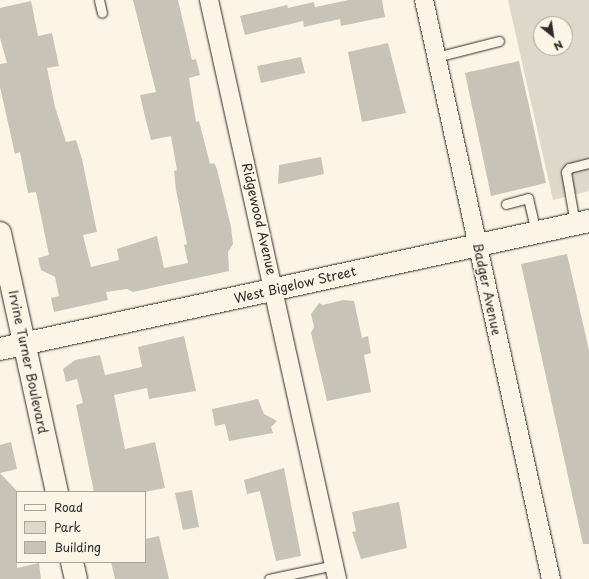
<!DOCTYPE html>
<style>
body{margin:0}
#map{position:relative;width:589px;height:579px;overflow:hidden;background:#fcf5e5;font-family:"Playpen Sans",sans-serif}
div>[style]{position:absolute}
.green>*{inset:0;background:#ded8ca}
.building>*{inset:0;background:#c8c3b7}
.roads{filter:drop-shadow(0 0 1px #2b2b2b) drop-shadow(0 0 1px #2b2b2b)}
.lane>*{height:9px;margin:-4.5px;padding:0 4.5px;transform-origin:4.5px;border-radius:4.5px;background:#fcf5e5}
.street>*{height:18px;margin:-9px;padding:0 9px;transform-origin:9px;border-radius:9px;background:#fcf5e5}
.secondary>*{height:22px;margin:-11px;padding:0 11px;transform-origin:11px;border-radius:11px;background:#fcf5e5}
span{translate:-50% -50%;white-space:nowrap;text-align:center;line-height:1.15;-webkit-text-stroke:3.5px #fcf5e5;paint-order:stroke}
.street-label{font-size:13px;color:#2b2b2b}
.legend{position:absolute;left:16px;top:491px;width:130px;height:72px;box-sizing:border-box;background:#fcf5e5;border:1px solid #a8a49b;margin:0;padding:5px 7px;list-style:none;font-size:12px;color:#2b2b2b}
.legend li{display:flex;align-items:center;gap:8px;height:20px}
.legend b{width:20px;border:1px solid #a8a49b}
.north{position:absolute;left:533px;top:16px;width:40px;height:40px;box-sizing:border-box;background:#fcf5e5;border:1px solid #a8a49b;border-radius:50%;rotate:150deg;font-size:11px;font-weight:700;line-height:16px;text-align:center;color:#2b2b2b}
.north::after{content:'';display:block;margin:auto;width:14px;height:18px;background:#2b2b2b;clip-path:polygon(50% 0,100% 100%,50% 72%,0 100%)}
</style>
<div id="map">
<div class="green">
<div style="clip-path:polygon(evenodd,508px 0,589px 0,589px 191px,553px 200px,508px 0,541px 24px,565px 24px,565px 48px,541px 48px,541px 24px)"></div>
</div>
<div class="building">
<div style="clip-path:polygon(133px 0,178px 0,192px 60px,196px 59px,200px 75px,189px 78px,196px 122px,199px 121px,210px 164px,214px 163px,217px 169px,231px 227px,233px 244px,228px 252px,229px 271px,133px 292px,127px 289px,106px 292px,108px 300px,54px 312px,51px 298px,59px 296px,55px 277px,41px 270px,38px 258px,49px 255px,36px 192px,28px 193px,20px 152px,15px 154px,0 87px,0 64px,7px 63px,0 38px,0 8px,31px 1px,38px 36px,52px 33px,59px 66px,47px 68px,55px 107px,66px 142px,76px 140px,82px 159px,97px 232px,83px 235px,91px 267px,119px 260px,117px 249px,157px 236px,164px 268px,188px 263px,184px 245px,187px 244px,176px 190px,174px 171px,177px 170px,171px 136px,151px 140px,145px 117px,140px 95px,156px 92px)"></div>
<div style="clip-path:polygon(349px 0,382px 0,385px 17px,341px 26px,340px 19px,304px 27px,303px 21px,245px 35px,240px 16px,287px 5px,288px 8px,314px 2px,315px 7px)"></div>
<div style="clip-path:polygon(388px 43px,406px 113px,362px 122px,348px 52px)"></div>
<div style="clip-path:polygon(301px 57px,305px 73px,261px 83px,257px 66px)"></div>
<div style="clip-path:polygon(519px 61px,546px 183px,491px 196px,465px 73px)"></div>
<div style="clip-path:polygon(321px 157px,324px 174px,278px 184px,279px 165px)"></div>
<div style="clip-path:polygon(567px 254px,589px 350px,589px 544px,583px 544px,521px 264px)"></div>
<div style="clip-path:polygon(343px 300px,354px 301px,362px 338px,368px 336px,371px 353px,364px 355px,371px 392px,327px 401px,311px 333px,314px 327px,311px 314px,319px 303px,323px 305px)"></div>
<div style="clip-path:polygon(184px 336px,196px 391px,149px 399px,147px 388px,114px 395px,125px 449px,155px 442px,165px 488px,145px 492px,94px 492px,76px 405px,83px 403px,77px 379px,66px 382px,63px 369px,75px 360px,100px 355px,105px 375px,142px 367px,138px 347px)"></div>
<div style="clip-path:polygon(258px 399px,264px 414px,277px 421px,271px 427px,273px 433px,229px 441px,225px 424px,215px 426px,212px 409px)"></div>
<div style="clip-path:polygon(11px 442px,17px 469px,0 473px,0 445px)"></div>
<div style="clip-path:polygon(284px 468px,301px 556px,276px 561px,260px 491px,247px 494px,244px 480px)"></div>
<div style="clip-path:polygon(0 473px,17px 491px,17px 568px,39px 563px,41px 579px,0 579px)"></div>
<div style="clip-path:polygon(192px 490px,199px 527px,183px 530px,175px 493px)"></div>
<div style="clip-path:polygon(399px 502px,407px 548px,361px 559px,352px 532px,356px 531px,352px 512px)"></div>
<div style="clip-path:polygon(159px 536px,169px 579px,115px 579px,111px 562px,145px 562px,145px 539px)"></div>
</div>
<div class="roads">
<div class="lane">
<div style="left:99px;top:0;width:13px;rotate:77deg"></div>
<div style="left:436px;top:57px;width:65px;rotate:-14.3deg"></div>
<div style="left:506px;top:204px;width:23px;rotate:-15deg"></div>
<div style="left:528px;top:198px;width:35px;rotate:77deg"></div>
<div style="left:575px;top:224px;width:53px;rotate:-99.8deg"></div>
<div style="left:566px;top:172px;width:5px;rotate:-53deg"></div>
<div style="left:569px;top:168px;width:21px;rotate:-14deg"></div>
<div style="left:269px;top:579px;width:66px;rotate:-12.2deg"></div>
</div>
<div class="street">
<div style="left:209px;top:0;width:593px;rotate:77.53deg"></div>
<div style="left:424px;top:0;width:593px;rotate:77.63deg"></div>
</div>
<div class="secondary">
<div style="left:0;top:233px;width:265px;rotate:77.6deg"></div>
<div style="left:0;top:349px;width:603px;rotate:-12.26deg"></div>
<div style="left:72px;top:562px;width:17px;rotate:77deg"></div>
</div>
</div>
<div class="street-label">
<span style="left:259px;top:219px;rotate:77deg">Ridgewood Avenue</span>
<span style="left:295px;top:285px;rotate:-13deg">West Bigelow Street</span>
<span style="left:487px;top:289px;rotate:78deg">Badger Avenue</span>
<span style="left:28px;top:362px;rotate:78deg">Irvine Turner Boulevard</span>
</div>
<ul class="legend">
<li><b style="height:5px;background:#fcf5e5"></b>Road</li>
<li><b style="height:11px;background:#ded8ca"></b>Park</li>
<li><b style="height:11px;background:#c8c3b7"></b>Building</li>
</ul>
<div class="north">N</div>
</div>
